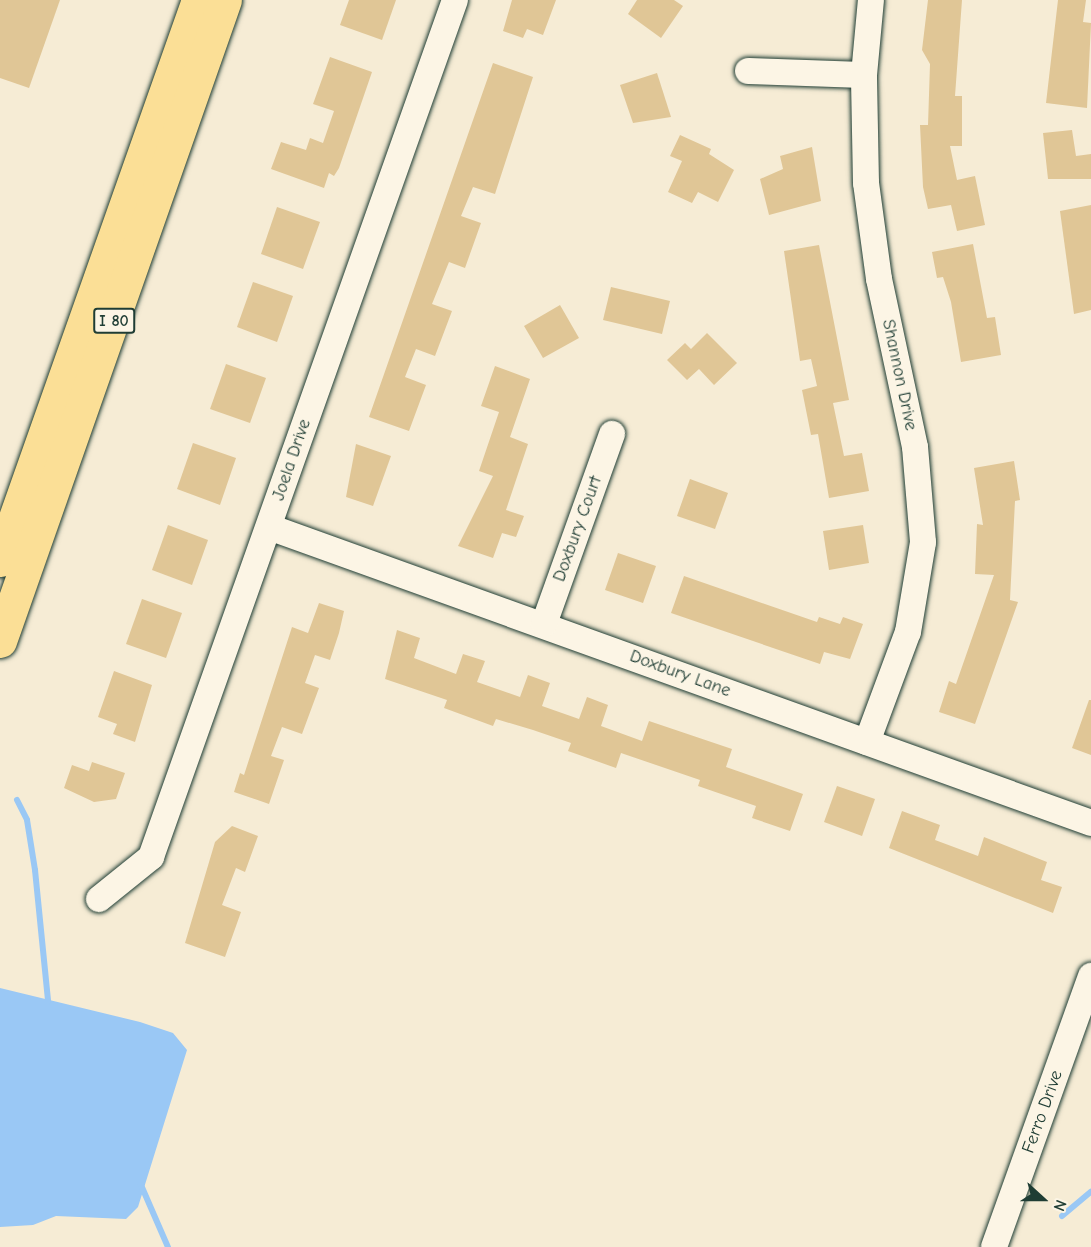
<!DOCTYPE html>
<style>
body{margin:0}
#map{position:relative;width:1091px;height:1247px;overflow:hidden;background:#f6ecd5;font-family:"Comic Neue",sans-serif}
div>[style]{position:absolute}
.water>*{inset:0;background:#9ac8f5}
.stream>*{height:6px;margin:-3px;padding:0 3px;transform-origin:3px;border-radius:3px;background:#9ac8f5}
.building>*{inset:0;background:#e0c696}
.roads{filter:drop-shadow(0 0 2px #1f3d34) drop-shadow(0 0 2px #1f3d34)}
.minor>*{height:26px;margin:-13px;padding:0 13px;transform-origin:13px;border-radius:13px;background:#fcf5e5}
.highway>*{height:33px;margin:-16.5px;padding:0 16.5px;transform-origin:16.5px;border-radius:16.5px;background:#fbdf96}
span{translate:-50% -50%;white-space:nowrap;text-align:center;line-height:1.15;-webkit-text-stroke:5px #fcf5e5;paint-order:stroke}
.shield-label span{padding:2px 4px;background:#fcf5e5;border:2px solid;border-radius:4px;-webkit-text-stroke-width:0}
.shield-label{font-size:16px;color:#1f3d34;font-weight:700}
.street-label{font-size:18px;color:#1f3d34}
.north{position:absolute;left:1013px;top:1169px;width:60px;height:60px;-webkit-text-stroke:4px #fcf5e5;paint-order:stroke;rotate:111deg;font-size:16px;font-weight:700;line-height:24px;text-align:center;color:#1f3d34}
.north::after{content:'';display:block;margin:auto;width:21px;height:27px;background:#1f3d34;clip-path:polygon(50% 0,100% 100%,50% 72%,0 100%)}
</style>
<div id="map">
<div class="water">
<div style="clip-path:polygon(0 988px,140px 1022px,173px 1033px,187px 1050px,138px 1207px,126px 1219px,56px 1216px,33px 1225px,0 1227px)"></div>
</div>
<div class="stream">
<div style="left:17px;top:800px;width:22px;rotate:63deg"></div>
<div style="left:27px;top:820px;width:51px;rotate:80.9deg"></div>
<div style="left:35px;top:870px;width:132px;rotate:84.3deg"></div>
<div style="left:141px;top:1185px;width:68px;rotate:66.5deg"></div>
<div style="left:1062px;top:1216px;width:38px;rotate:-40deg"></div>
</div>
<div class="building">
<div style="clip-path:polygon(0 0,60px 0,29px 88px,0 78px)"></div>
<div style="clip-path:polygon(349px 0,396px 0,382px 40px,340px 25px)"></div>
<div style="clip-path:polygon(512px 0,556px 0,543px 35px,527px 29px,523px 38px,503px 31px)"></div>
<div style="clip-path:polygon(637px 0,674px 0,683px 6px,661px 38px,628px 14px)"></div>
<div style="clip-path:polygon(928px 0,962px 0,955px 96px,962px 96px,962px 146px,950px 146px,957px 180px,975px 176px,985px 225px,957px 231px,951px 205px,928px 209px,923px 187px,920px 125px,928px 125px,930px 64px,922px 50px)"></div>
<div style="clip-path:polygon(1058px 0,1086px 0,1083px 22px,1091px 23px,1087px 108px,1046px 103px)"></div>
<div style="clip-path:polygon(330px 57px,372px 72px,339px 168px,334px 176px,329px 173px,324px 188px,271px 169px,281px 142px,306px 150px,310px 138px,323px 143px,334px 111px,313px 104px)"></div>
<div style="clip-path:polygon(493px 63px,533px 77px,495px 194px,473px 187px,461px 216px,481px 223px,465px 268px,449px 262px,432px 304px,452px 311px,435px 356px,416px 349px,405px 377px,426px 385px,409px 431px,369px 417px)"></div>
<div style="clip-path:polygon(657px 73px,671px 117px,633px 123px,620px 85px)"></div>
<div style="clip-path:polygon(1072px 130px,1076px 156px,1091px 154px,1091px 179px,1048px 179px,1043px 133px)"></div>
<div style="clip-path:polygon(680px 135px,711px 149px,709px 154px,734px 170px,718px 202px,698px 192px,692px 203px,668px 192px,682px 161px,670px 156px)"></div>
<div style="clip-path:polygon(812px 147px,821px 201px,769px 215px,760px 179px,783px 169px,780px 156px)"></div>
<div style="clip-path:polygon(1091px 205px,1091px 310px,1074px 314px,1060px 211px)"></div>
<div style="clip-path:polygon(277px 207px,320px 222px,303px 269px,261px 254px)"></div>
<div style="clip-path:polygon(973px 244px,987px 318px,995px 317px,1001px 355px,961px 362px,951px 302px,943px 277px,937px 278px,932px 252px)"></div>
<div style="clip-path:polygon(819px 245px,849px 400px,833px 403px,844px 456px,862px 453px,869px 491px,829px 498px,818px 434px,811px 435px,802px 390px,817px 386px,811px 359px,800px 361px,784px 251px)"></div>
<div style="clip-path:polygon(253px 282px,293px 296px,277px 342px,237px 327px)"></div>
<div style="clip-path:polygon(611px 287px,670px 301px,662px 334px,603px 320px)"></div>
<div style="clip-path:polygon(560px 305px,579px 338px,543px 358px,524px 326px)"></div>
<div style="clip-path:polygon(707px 333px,737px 363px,714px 385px,699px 369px,687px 380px,667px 360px,685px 343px,691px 349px)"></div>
<div style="clip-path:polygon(226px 364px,266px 378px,250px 423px,210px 409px)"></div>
<div style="clip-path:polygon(495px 366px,530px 379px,510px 437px,528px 444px,506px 510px,524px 516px,516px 537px,502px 533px,493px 558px,458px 546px,493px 476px,479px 471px,499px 412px,481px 406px)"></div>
<div style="clip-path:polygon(193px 443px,236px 458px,220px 505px,177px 489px)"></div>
<div style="clip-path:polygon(356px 444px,391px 456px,373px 506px,346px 497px)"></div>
<div style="clip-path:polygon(1014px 461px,1020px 500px,1015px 501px,1010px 600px,1018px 602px,975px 724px,939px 712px,949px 681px,956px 684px,994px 575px,975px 574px,977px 524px,983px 525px,974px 468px)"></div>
<div style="clip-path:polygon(690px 479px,728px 493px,715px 529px,677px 516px)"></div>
<div style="clip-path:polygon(168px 525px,208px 540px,192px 585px,152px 570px)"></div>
<div style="clip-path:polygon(863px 525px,869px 563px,829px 570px,823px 531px)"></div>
<div style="clip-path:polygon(618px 553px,656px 566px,643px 603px,605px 590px)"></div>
<div style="clip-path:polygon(684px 576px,817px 622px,819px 617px,840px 624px,843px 617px,863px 624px,850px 659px,824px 652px,820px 664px,671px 613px)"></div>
<div style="clip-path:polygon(142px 599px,182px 613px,166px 658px,126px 644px)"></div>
<div style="clip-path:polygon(319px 603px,344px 611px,339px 633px,330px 660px,315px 655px,305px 683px,319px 688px,302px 734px,282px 727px,271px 756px,284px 760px,269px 804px,234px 792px,240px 773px,244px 775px,292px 627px,308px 633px)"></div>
<div style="clip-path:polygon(397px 630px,420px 638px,414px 658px,456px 674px,463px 654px,485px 661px,477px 682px,520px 697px,528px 675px,550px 683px,542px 706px,579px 719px,587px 697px,608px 705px,601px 726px,642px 741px,649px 721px,732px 749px,726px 767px,803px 794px,790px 831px,752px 818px,756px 806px,698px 786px,700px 780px,621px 753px,616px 768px,568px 751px,571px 743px,533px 730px,496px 719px,493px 726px,444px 708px,447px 700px,385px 679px)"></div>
<div style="clip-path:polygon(114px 671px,152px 685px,135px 742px,113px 734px,117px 724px,98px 717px)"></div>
<div style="clip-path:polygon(1089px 700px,1091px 700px,1091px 755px,1072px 748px)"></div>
<div style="clip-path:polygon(92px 762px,125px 773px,116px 799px,94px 802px,64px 788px,72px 765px,89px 771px)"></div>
<div style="clip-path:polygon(837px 786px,875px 799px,862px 836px,824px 822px)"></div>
<div style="clip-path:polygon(902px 811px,940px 825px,935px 840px,978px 856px,984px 837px,1047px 862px,1041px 880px,1062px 887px,1053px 913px,889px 848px)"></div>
<div style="clip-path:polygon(232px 826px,258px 836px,245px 872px,236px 868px,222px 905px,241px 912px,225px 957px,185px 943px,215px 842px)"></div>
</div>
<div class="roads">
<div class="minor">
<div style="left:748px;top:71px;width:116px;rotate:2deg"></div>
<div style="left:269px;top:527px;width:874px;rotate:19.8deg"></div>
<div style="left:544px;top:624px;width:202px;rotate:-70.3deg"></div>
<div style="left:867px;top:742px;width:117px;rotate:-69.6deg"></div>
<div style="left:908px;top:632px;width:91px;rotate:-80.5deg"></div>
<div style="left:923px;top:542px;width:95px;rotate:-94.8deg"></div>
<div style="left:915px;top:447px;width:172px;rotate:-102.1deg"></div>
<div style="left:879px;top:279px;width:97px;rotate:-97.7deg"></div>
<div style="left:866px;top:183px;width:108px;rotate:-91.1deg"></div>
<div style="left:864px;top:75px;width:75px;rotate:-84.7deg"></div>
<div style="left:99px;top:899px;width:67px;rotate:-38.9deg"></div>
<div style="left:151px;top:857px;width:909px;rotate:-70.47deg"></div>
<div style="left:994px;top:1247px;width:288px;rotate:-70.3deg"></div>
</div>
<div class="highway">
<div style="left:0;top:560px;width:594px;rotate:-70.53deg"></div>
<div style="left:0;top:641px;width:679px;rotate:-70.66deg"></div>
</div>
</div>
<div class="shield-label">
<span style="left:114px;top:321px">I 80</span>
</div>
<div class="street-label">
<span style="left:899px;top:375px;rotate:78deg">Shannon Drive</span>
<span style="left:292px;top:460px;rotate:-71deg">Joela Drive</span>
<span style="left:578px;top:529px;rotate:-70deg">Doxbury Court</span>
<span style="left:680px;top:674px;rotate:20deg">Doxbury Lane</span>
<span style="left:1043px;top:1112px;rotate:-70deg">Ferro Drive</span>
</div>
<div class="north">N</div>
</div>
